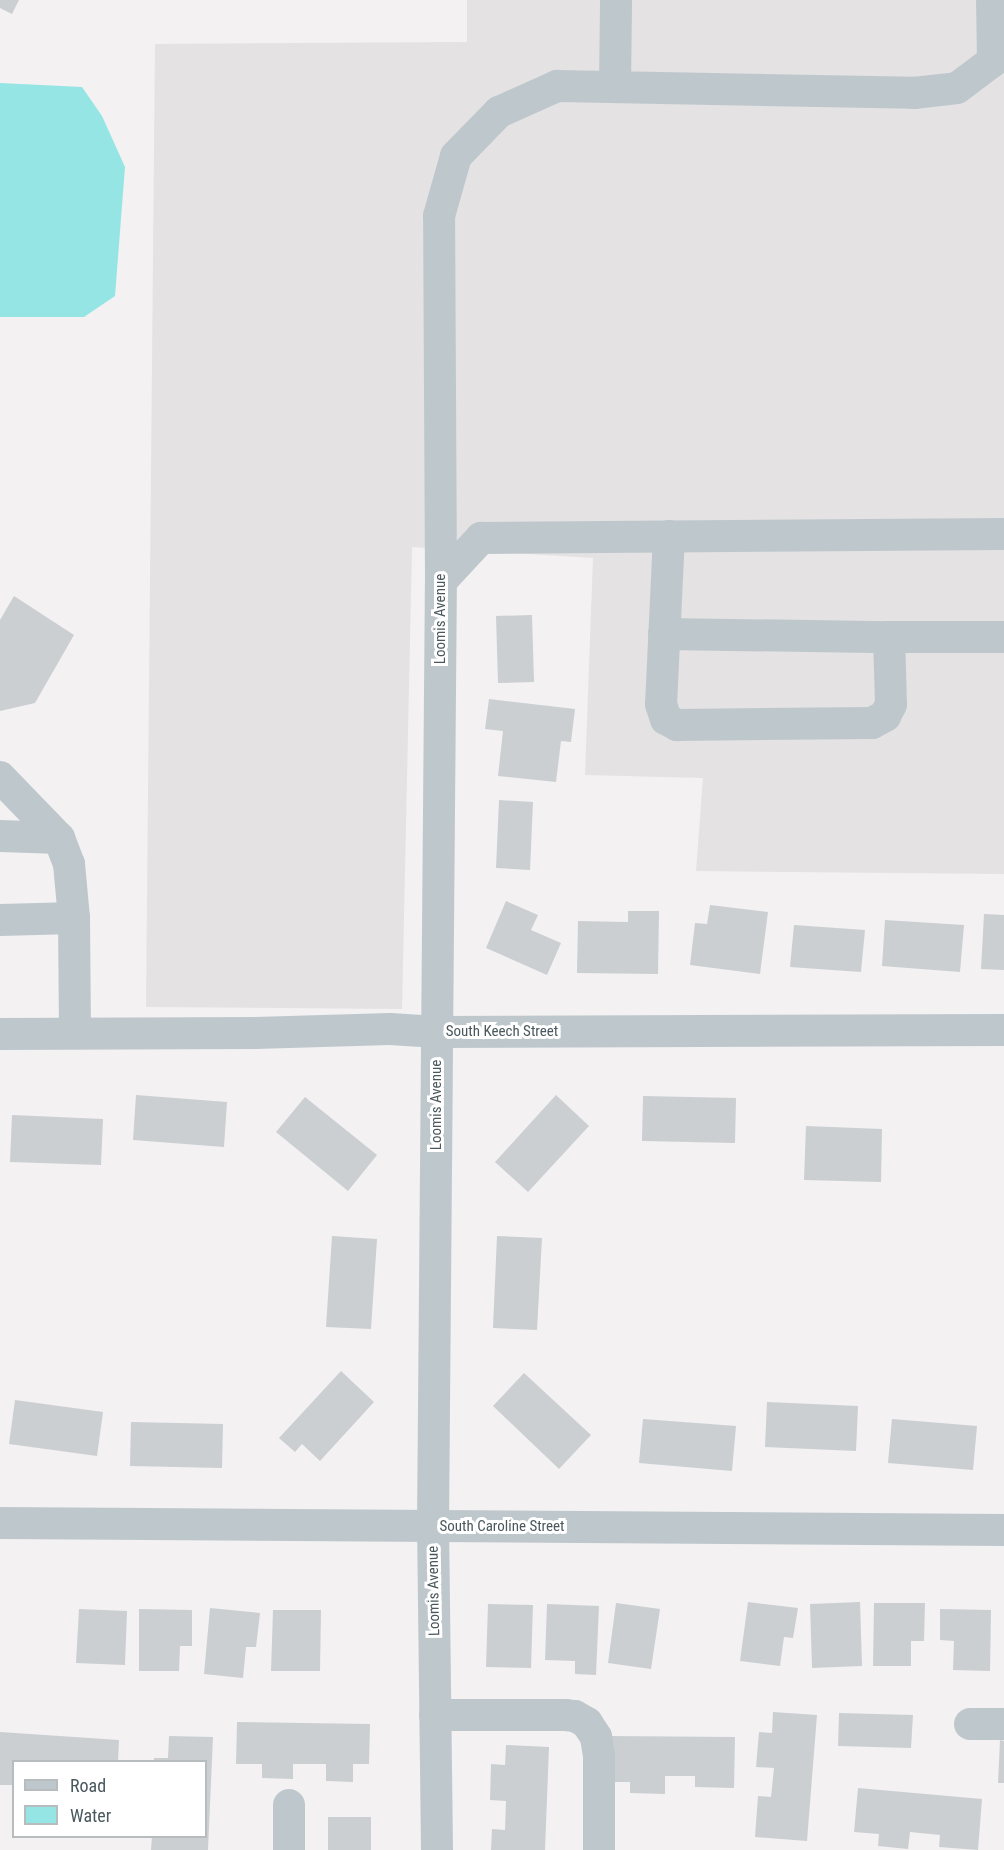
<!DOCTYPE html>
<style>
body{margin:0}
#map{position:relative;width:1004px;height:1850px;overflow:hidden;background:#f3f1f2;font-family:"Roboto Condensed",sans-serif}
div>[style]{position:absolute}
.education>*{inset:0;background:#e4e2e3}
.water>*{inset:0;background:#95e5e5}
.building>*{inset:0;background:#cbcfd2}
.minor>*{height:32px;margin:-16px;padding:0 16px;transform-origin:16px;border-radius:16px;background:#bec8cc}
span{translate:-50% -50%;white-space:nowrap;text-align:center;line-height:1.15;-webkit-text-stroke:6px #fff;paint-order:stroke}
.street-label{font-size:15px;color:#4a585d}
.legend{position:absolute;left:12px;top:1760px;width:195px;height:78px;box-sizing:border-box;background:#fff;border:2px solid #b7bcbe;margin:0;padding:8px 10px;list-style:none;font-size:18px;color:#4a585d}
.legend li{display:flex;align-items:center;gap:12px;height:30px}
.legend b{width:30px;border:2px solid #b7bcbe}
</style>
<div id="map">
<div class="education">
<div style="clip-path:polygon(467px 0,1004px 0,1004px 874px,696px 871px,703px 778px,585px 775px,593px 558px,412px 547px,402px 1009px,146px 1007px,155px 44px,467px 42px)"></div>
</div>
<div class="water">
<div style="clip-path:polygon(0 83px,82px 87px,102px 116px,125px 167px,115px 296px,84px 317px,0 317px)"></div>
</div>
<div class="building">
<div style="clip-path:polygon(0 0,19px 0,12px 14px,0 8px)"></div>
<div style="clip-path:polygon(14px 596px,74px 635px,35px 703px,0 711px,0 620px)"></div>
<div style="clip-path:polygon(532px 615px,534px 682px,498px 683px,496px 616px)"></div>
<div style="clip-path:polygon(489px 699px,575px 709px,571px 742px,561px 741px,556px 782px,498px 776px,503px 731px,485px 729px)"></div>
<div style="clip-path:polygon(499px 800px,533px 802px,530px 870px,496px 868px)"></div>
<div style="clip-path:polygon(506px 901px,538px 915px,531px 930px,561px 943px,547px 975px,486px 948px)"></div>
<div style="clip-path:polygon(710px 905px,768px 912px,760px 974px,690px 965px,695px 923px,707px 924px)"></div>
<div style="clip-path:polygon(628px 911px,659px 911px,658px 974px,577px 973px,578px 921px,628px 922px)"></div>
<div style="clip-path:polygon(984px 914px,1004px 915px,1004px 970px,981px 969px)"></div>
<div style="clip-path:polygon(885px 920px,964px 925px,960px 972px,882px 966px)"></div>
<div style="clip-path:polygon(794px 925px,865px 930px,861px 972px,790px 967px)"></div>
<div style="clip-path:polygon(136px 1095px,227px 1102px,224px 1147px,133px 1140px)"></div>
<div style="clip-path:polygon(556px 1095px,589px 1126px,528px 1192px,495px 1162px)"></div>
<div style="clip-path:polygon(643px 1096px,736px 1098px,735px 1143px,642px 1141px)"></div>
<div style="clip-path:polygon(305px 1097px,377px 1155px,348px 1191px,276px 1132px)"></div>
<div style="clip-path:polygon(12px 1115px,103px 1119px,101px 1165px,10px 1162px)"></div>
<div style="clip-path:polygon(806px 1126px,882px 1129px,881px 1182px,804px 1180px)"></div>
<div style="clip-path:polygon(332px 1236px,377px 1239px,371px 1329px,326px 1327px)"></div>
<div style="clip-path:polygon(497px 1236px,542px 1238px,537px 1330px,493px 1328px)"></div>
<div style="clip-path:polygon(341px 1371px,374px 1402px,320px 1461px,302px 1444px,295px 1452px,279px 1438px)"></div>
<div style="clip-path:polygon(524px 1373px,591px 1435px,559px 1469px,493px 1406px)"></div>
<div style="clip-path:polygon(15px 1400px,103px 1412px,97px 1456px,9px 1444px)"></div>
<div style="clip-path:polygon(767px 1402px,858px 1406px,856px 1451px,765px 1447px)"></div>
<div style="clip-path:polygon(643px 1419px,736px 1426px,732px 1471px,639px 1463px)"></div>
<div style="clip-path:polygon(892px 1419px,977px 1426px,973px 1470px,888px 1463px)"></div>
<div style="clip-path:polygon(131px 1422px,223px 1424px,222px 1468px,130px 1466px)"></div>
<div style="clip-path:polygon(748px 1602px,798px 1608px,793px 1638px,784px 1637px,780px 1666px,740px 1661px)"></div>
<div style="clip-path:polygon(860px 1602px,862px 1666px,812px 1668px,810px 1604px)"></div>
<div style="clip-path:polygon(616px 1603px,660px 1609px,651px 1669px,608px 1663px)"></div>
<div style="clip-path:polygon(874px 1603px,925px 1603px,924px 1641px,911px 1641px,911px 1666px,873px 1666px)"></div>
<div style="clip-path:polygon(488px 1604px,533px 1605px,531px 1668px,486px 1667px)"></div>
<div style="clip-path:polygon(547px 1604px,599px 1606px,596px 1675px,575px 1674px,575px 1661px,545px 1660px)"></div>
<div style="clip-path:polygon(210px 1608px,260px 1613px,256px 1647px,246px 1647px,243px 1678px,204px 1674px)"></div>
<div style="clip-path:polygon(79px 1609px,127px 1611px,125px 1665px,76px 1663px)"></div>
<div style="clip-path:polygon(139px 1609px,192px 1610px,192px 1646px,180px 1646px,179px 1671px,139px 1671px)"></div>
<div style="clip-path:polygon(940px 1609px,991px 1610px,990px 1671px,953px 1670px,954px 1641px,940px 1640px)"></div>
<div style="clip-path:polygon(273px 1610px,321px 1610px,320px 1671px,271px 1671px)"></div>
<div style="clip-path:polygon(773px 1712px,817px 1715px,807px 1841px,755px 1837px,758px 1796px,771px 1797px,774px 1768px,756px 1767px,759px 1732px,772px 1733px)"></div>
<div style="clip-path:polygon(839px 1713px,913px 1715px,911px 1748px,838px 1746px)"></div>
<div style="clip-path:polygon(237px 1722px,370px 1724px,369px 1764px,353px 1764px,353px 1782px,326px 1781px,326px 1764px,293px 1764px,293px 1779px,262px 1778px,262px 1764px,236px 1764px)"></div>
<div style="clip-path:polygon(0 1732px,119px 1740px,118px 1762px,14px 1762px,14px 1785px,0 1785px)"></div>
<div style="clip-path:polygon(169px 1736px,213px 1737px,208px 1850px,151px 1850px,152px 1836px,206px 1836px,206px 1762px,154px 1762px,154px 1758px,168px 1758px)"></div>
<div style="clip-path:polygon(609px 1736px,735px 1737px,734px 1788px,695px 1787px,695px 1776px,665px 1776px,665px 1794px,630px 1793px,630px 1782px,608px 1782px)"></div>
<div style="clip-path:polygon(1000px 1740px,1004px 1741px,1004px 1783px,998px 1783px)"></div>
<div style="clip-path:polygon(506px 1745px,549px 1747px,545px 1850px,491px 1850px,492px 1829px,505px 1830px,506px 1801px,490px 1800px,491px 1764px,505px 1765px)"></div>
<div style="clip-path:polygon(858px 1788px,982px 1799px,978px 1850px,939px 1847px,940px 1835px,910px 1832px,908px 1849px,878px 1846px,879px 1834px,854px 1832px)"></div>
<div style="clip-path:polygon(328px 1817px,371px 1817px,371px 1850px,328px 1850px)"></div>
</div>
<div class="minor">
<div style="left:615px;top:87px;width:87px;rotate:-89.3deg"></div>
<div style="left:669px;top:536px;width:168px;rotate:92.7deg"></div>
<div style="left:661px;top:704px;width:16px;rotate:72deg"></div>
<div style="left:666px;top:719px;width:13px;rotate:29deg"></div>
<div style="left:677px;top:725px;width:195px;rotate:-0.6deg"></div>
<div style="left:872px;top:723px;width:15px;rotate:-28deg"></div>
<div style="left:885px;top:716px;width:13px;rotate:-63deg"></div>
<div style="left:891px;top:704px;width:67px;rotate:-91.7deg"></div>
<div style="left:889px;top:637px;width:115px"></div>
<div style="left:441px;top:581px;width:59px;rotate:-47.1deg"></div>
<div style="left:481px;top:538px;width:523px;rotate:-0.44deg"></div>
<div style="left:664px;top:634px;width:225px;rotate:0.8deg"></div>
<div style="left:0;top:777px;width:85px;rotate:46deg"></div>
<div style="left:0;top:836px;width:59px;rotate:1.9deg"></div>
<div style="left:59px;top:838px;width:28px;rotate:69deg"></div>
<div style="left:69px;top:864px;width:54px;rotate:84.7deg"></div>
<div style="left:0;top:920px;width:74px;rotate:-1.5deg"></div>
<div style="left:74px;top:918px;width:115px;rotate:89.5deg"></div>
<div style="left:0;top:1034px;width:255px;rotate:-0.2deg"></div>
<div style="left:255px;top:1033px;width:135px;rotate:-1.7deg"></div>
<div style="left:390px;top:1029px;width:47px;rotate:3.7deg"></div>
<div style="left:437px;top:1032px;width:567px;rotate:-0.2deg"></div>
<div style="left:0;top:1523px;width:1004px;rotate:0.4deg"></div>
<div style="left:435px;top:1715px;width:130px"></div>
<div style="left:565px;top:1715px;width:10px;rotate:6deg"></div>
<div style="left:575px;top:1716px;width:14px;rotate:30deg"></div>
<div style="left:587px;top:1723px;width:17px;rotate:57deg"></div>
<div style="left:596px;top:1737px;width:18px;rotate:81deg"></div>
<div style="left:599px;top:1755px;width:95px;rotate:90deg"></div>
<div style="left:970px;top:1724px;width:34px"></div>
<div style="left:289px;top:1805px;width:45px;rotate:90deg"></div>
<div style="left:437px;top:1850px;width:323px;rotate:-90.7deg"></div>
<div style="left:433px;top:1527px;width:946px;rotate:-89.52deg"></div>
<div style="left:441px;top:581px;width:365px;rotate:-90.3deg"></div>
<div style="left:439px;top:216px;width:62px;rotate:-74.2deg"></div>
<div style="left:456px;top:156px;width:62px;rotate:-45.7deg"></div>
<div style="left:499px;top:112px;width:64px;rotate:-24.1deg"></div>
<div style="left:557px;top:86px;width:357px;rotate:1.1deg"></div>
<div style="left:914px;top:93px;width:43px;rotate:-6.6deg"></div>
<div style="left:957px;top:88px;width:45px;rotate:-36.9deg"></div>
<div style="left:993px;top:61px;width:61px;rotate:-90.9deg"></div>
</div>
<div class="street-label">
<span style="left:441px;top:619px;rotate:-90deg">Loomis Avenue</span>
<span style="left:502px;top:1032px">South Keech Street</span>
<span style="left:437px;top:1105px;rotate:-90deg">Loomis Avenue</span>
<span style="left:502px;top:1527px">South Caroline Street</span>
<span style="left:434px;top:1591px;rotate:-91deg">Loomis Avenue</span>
</div>
<ul class="legend">
<li><b style="height:8px;background:#bec8cc"></b>Road</li>
<li><b style="height:16px;background:#95e5e5"></b>Water</li>
</ul>
</div>
